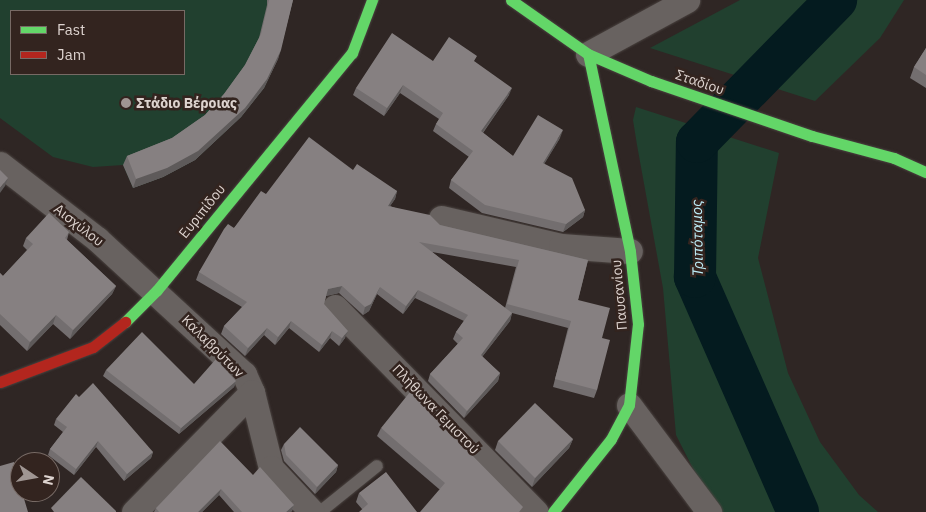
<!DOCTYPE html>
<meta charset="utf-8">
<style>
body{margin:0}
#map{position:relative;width:926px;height:512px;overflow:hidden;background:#2f2624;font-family:"IBM Plex Sans",sans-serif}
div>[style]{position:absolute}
.green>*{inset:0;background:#21402f}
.river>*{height:42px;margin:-21px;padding:0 21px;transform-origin:21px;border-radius:21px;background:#041b1f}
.roads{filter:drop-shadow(0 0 1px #4a4340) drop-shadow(0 0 1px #4a4340)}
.lane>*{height:12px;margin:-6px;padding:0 6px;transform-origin:6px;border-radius:6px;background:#686260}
.street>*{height:25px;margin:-12.5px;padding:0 12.5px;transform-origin:12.5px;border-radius:12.5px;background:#686260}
.fast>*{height:11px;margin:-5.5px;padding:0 5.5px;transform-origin:5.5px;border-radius:5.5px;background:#63d668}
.jam>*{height:11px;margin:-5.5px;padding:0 5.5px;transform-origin:5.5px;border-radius:5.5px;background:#b3261e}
.wall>*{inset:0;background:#736e6f}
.shaded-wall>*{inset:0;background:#5e5a5a}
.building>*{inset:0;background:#868081}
.dots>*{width:14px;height:14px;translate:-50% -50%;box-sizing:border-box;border:2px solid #33241f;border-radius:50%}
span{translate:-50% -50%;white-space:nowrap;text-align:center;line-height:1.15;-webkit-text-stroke:5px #33241f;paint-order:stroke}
.street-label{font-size:14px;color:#ddd3cf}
.poi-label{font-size:14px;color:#ddd3cf;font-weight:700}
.left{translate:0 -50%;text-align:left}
.water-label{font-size:15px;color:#bdeef9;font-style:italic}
.legend{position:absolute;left:10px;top:10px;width:175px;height:65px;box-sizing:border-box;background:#33241f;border:1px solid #776a65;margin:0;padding:6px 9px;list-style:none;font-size:15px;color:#ddd3cf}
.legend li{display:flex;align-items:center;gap:10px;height:25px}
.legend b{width:25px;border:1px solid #776a65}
.north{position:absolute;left:10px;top:452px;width:50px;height:50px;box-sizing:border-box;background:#33241f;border:1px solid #776a65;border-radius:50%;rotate:102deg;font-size:14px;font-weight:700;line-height:20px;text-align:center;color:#ddd3cf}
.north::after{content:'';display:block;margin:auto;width:18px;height:22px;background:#a09693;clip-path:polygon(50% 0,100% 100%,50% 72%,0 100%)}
</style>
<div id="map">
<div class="green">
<div style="clip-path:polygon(evenodd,0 0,292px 0,277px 59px,264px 88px,241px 117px,195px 160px,163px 177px,133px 188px,123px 165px,93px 167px,53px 157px,0 118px,0 0,11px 11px,184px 11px,184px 74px,11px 74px,11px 11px)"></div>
<div style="clip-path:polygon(740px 0,904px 0,880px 38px,815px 101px,650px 48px)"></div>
<div style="clip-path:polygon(636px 107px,779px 153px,758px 258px,788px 373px,820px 442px,859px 495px,878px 512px,715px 512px,676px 435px,663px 288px,637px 145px,633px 120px)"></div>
</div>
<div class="river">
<div style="left:798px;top:512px;width:257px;rotate:-113.7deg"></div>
<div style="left:695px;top:277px;width:135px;rotate:-89.2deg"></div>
<div style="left:697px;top:142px;width:199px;rotate:-45.6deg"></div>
</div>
<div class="roads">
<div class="lane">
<div style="left:320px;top:512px;width:73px;rotate:-38.9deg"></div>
</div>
<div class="street">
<div style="left:588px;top:54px;width:113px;rotate:-28.6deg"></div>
<div style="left:0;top:164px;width:123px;rotate:37.7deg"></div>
<div style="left:97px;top:239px;width:200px;rotate:42.6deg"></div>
<div style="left:244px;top:374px;width:20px;rotate:66deg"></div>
<div style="left:252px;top:392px;width:78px;rotate:76deg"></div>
<div style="left:271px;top:468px;width:60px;rotate:47deg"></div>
<div style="left:441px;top:218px;width:123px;rotate:13.1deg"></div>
<div style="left:561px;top:246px;width:69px;rotate:4.1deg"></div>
<div style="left:335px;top:307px;width:287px;rotate:45.6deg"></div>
<div style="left:629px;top:405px;width:134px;rotate:53.2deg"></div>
<div style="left:134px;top:512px;width:168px;rotate:-45.5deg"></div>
</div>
<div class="fast">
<div style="left:511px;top:0;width:94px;rotate:35deg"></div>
<div style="left:588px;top:54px;width:69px;rotate:23.2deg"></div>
<div style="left:651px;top:81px;width:170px;rotate:18.9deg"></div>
<div style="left:812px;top:136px;width:85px;rotate:15deg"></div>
<div style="left:894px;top:158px;width:35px;rotate:24deg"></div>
<div style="left:125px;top:322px;width:45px;rotate:-45deg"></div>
<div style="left:157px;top:290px;width:307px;rotate:-50.6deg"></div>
<div style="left:352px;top:53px;width:57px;rotate:-69.3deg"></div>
<div style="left:553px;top:512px;width:93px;rotate:-51.5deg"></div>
<div style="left:611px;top:439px;width:38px;rotate:-62deg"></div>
<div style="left:629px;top:405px;width:81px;rotate:-83.7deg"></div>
<div style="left:638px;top:324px;width:73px;rotate:-96.3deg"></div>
<div style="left:630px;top:251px;width:201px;rotate:-102deg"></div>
</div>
<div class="jam">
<div style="left:0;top:382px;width:99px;rotate:-20.6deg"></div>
<div style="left:93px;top:347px;width:41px;rotate:-38deg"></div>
</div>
</div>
<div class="wall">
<div style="clip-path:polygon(267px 0,293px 0,278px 59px,264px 88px,241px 117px,195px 160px,163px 177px,133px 188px,123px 165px,127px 156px,172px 138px,205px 115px,224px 94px,245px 65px,259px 38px,267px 5px)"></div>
<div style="clip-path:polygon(926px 48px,926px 88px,910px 78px,914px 67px)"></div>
<div style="clip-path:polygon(433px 61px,475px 62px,509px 95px,483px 133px,513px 156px,560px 138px,544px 164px,585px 210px,583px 217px,563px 232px,482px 213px,449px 188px,451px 180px,469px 157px,433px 131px,436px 124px,439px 119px,400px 93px,384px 116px,353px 95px,356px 88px)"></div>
<div style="clip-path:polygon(evenodd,353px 170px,397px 191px,395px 199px,390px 206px,440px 225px,588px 260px,578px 300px,602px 338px,597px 390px,594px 398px,553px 387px,568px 328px,512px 313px,510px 321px,482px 357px,500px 373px,498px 381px,464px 418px,428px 381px,430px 374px,458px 344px,453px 339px,456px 332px,464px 321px,415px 298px,403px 314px,377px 294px,369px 311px,363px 315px,339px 293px,326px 296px,324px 304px,345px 338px,339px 346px,330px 338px,319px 352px,289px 328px,275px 345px,264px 335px,245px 356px,221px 334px,224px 326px,242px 307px,196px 280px,199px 272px,234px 228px,266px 194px,353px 170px,432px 252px,516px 267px,505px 308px,432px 252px)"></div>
<div style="clip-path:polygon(69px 232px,67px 240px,116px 286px,112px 294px,70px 339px,53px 324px,27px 351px,0 325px,0 273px,3px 276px,27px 250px,23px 246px,26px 238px)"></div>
<div style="clip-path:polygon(106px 370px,194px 384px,236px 381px,234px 387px,179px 434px,103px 376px)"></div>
<div style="clip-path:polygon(56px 419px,153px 452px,151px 458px,124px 481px,96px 447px,74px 475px,48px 455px,50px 449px,63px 432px,54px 425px)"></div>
<div style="clip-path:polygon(381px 428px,521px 512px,439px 489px,377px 436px)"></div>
<div style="clip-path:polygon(573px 439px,569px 448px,532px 487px,495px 450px,498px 441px)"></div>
<div style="clip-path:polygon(284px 444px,338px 465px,336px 472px,315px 494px,284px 461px,281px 450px)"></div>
<div style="clip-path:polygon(253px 475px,294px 505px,292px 511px,291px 512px,234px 512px,219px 495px,202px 512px,154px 512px,156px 508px)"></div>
<div style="clip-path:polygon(359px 493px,417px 512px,362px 509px,356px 502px)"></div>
</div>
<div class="shaded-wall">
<div style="clip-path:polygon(281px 50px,278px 59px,264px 88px,241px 117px,195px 160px,163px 177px,133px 188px,136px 179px)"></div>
<div style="clip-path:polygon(403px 85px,400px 93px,384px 116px,387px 108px)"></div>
<div style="clip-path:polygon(512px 88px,509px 95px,478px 139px,481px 131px)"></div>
<div style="clip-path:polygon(563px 130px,560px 138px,540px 171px,543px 163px)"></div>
<div style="clip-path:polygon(8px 178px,5px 186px,0 193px,0 188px)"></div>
<div style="clip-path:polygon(397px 191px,395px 199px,385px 213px,388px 206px)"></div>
<div style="clip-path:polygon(585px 210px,583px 217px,563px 232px,566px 224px)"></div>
<div style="clip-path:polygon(116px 286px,112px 294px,70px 339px,73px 330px)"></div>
<div style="clip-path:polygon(342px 286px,339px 293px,325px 296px,328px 289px)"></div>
<div style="clip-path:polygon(380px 287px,369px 311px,363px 315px,365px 307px)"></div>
<div style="clip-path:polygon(418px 290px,415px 298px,403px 314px,406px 306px)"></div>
<div style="clip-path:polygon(512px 313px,510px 321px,478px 362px,481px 355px)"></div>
<div style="clip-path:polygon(56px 315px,53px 324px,27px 351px,30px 342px)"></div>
<div style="clip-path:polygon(291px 321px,289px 328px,275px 345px,278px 337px)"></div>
<div style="clip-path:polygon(267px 328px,264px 335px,245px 356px,248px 348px)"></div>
<div style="clip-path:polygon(332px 331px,330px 338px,319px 352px,322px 345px)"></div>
<div style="clip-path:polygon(348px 331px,345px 338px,339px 346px,342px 338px)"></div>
<div style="clip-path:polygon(500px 373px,498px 381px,464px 418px,467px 411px)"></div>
<div style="clip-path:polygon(236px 381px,234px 387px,179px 434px,181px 428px)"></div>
<div style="clip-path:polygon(573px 439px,569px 448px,532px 487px,535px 478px)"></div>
<div style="clip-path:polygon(98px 441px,96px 447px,74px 475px,76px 469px)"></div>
<div style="clip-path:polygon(153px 452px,151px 458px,124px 481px,127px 474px)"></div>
<div style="clip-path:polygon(338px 465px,336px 472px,315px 494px,317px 487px)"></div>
<div style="clip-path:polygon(221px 489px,219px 495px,202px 512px,198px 512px)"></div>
<div style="clip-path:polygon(294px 505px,291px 512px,286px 512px)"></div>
</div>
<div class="building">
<div style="clip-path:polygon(269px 0,293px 0,281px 50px,267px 79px,245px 108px,198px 151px,167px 168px,136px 179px,127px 156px,172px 138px,205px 115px,224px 94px,245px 65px,261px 34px)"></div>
<div style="clip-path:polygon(392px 33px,433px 61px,449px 37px,477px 56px,474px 61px,512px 88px,481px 131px,513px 156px,538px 115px,563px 130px,543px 163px,572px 178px,585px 210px,566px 224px,485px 205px,451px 180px,473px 151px,436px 124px,443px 113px,403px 85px,387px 108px,356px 88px)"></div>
<div style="clip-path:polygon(926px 48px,926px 75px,914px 67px)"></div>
<div style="clip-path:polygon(309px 137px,353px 170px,357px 164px,397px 191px,388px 206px,430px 215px,440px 225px,588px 260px,578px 300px,610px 308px,602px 338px,610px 340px,597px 390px,555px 379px,571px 321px,507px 304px,519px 260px,419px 242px,512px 313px,481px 355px,500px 373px,467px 411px,430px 374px,463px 338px,456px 332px,468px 315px,418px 290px,406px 306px,380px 287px,371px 304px,365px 307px,342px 286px,328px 289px,324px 304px,348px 331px,342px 338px,332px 331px,322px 345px,291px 321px,278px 337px,267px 328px,248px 348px,224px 326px,247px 302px,199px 272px,224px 229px,228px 224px,234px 228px,261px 191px,266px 194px)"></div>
<div style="clip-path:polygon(0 170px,8px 178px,0 188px)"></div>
<div style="clip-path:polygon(49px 213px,69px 232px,65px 238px,116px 286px,73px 330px,56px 315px,30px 342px,0 314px,0 273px,3px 276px,33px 244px,26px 238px)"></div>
<div style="clip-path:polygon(142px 332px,194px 384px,216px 359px,236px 381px,181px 428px,106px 370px)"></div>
<div style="clip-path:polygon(93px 383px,153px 452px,127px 474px,98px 441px,76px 469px,50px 449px,67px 427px,56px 419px,76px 394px,79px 397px)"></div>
<div style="clip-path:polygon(410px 392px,523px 507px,519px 512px,420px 512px,445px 483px,381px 428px)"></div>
<div style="clip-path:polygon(535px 403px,573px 439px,535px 478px,498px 441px)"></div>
<div style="clip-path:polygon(300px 427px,338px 465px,317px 487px,286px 455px,284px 444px)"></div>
<div style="clip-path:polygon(220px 441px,253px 475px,260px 467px,294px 505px,286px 512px,242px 512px,221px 489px,198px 512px,159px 512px,156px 508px)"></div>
<div style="clip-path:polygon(14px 462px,20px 485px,20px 492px,22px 492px,28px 512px,0 512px,0 465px,0 466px)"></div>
<div style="clip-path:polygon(386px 472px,417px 512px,359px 512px,368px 504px,359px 493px)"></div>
<div style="clip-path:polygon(81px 477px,116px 511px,116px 512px,54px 512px,51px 508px)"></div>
</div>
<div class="dots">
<div style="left:126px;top:103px;background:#a09693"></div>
</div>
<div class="street-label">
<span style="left:700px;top:82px;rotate:19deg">Σταδίου</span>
<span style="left:202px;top:211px;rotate:-51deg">Ευριπίδου</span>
<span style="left:79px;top:225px;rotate:38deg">Αισχύλου</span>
<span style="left:619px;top:295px;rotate:-95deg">Παυσανίου</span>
<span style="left:213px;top:346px;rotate:45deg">Καλαβρύτων</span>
<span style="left:436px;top:409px;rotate:46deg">Πλήθωνα Γεμιστού</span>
</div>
<div class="poi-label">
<span class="left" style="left:136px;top:103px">Στάδιο Βέροιας</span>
</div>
<div class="water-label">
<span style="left:697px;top:238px;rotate:-91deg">Τριπόταμος</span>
</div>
<ul class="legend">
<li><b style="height:6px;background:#63d668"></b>Fast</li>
<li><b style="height:6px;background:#b3261e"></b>Jam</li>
</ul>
<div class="north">N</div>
</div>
